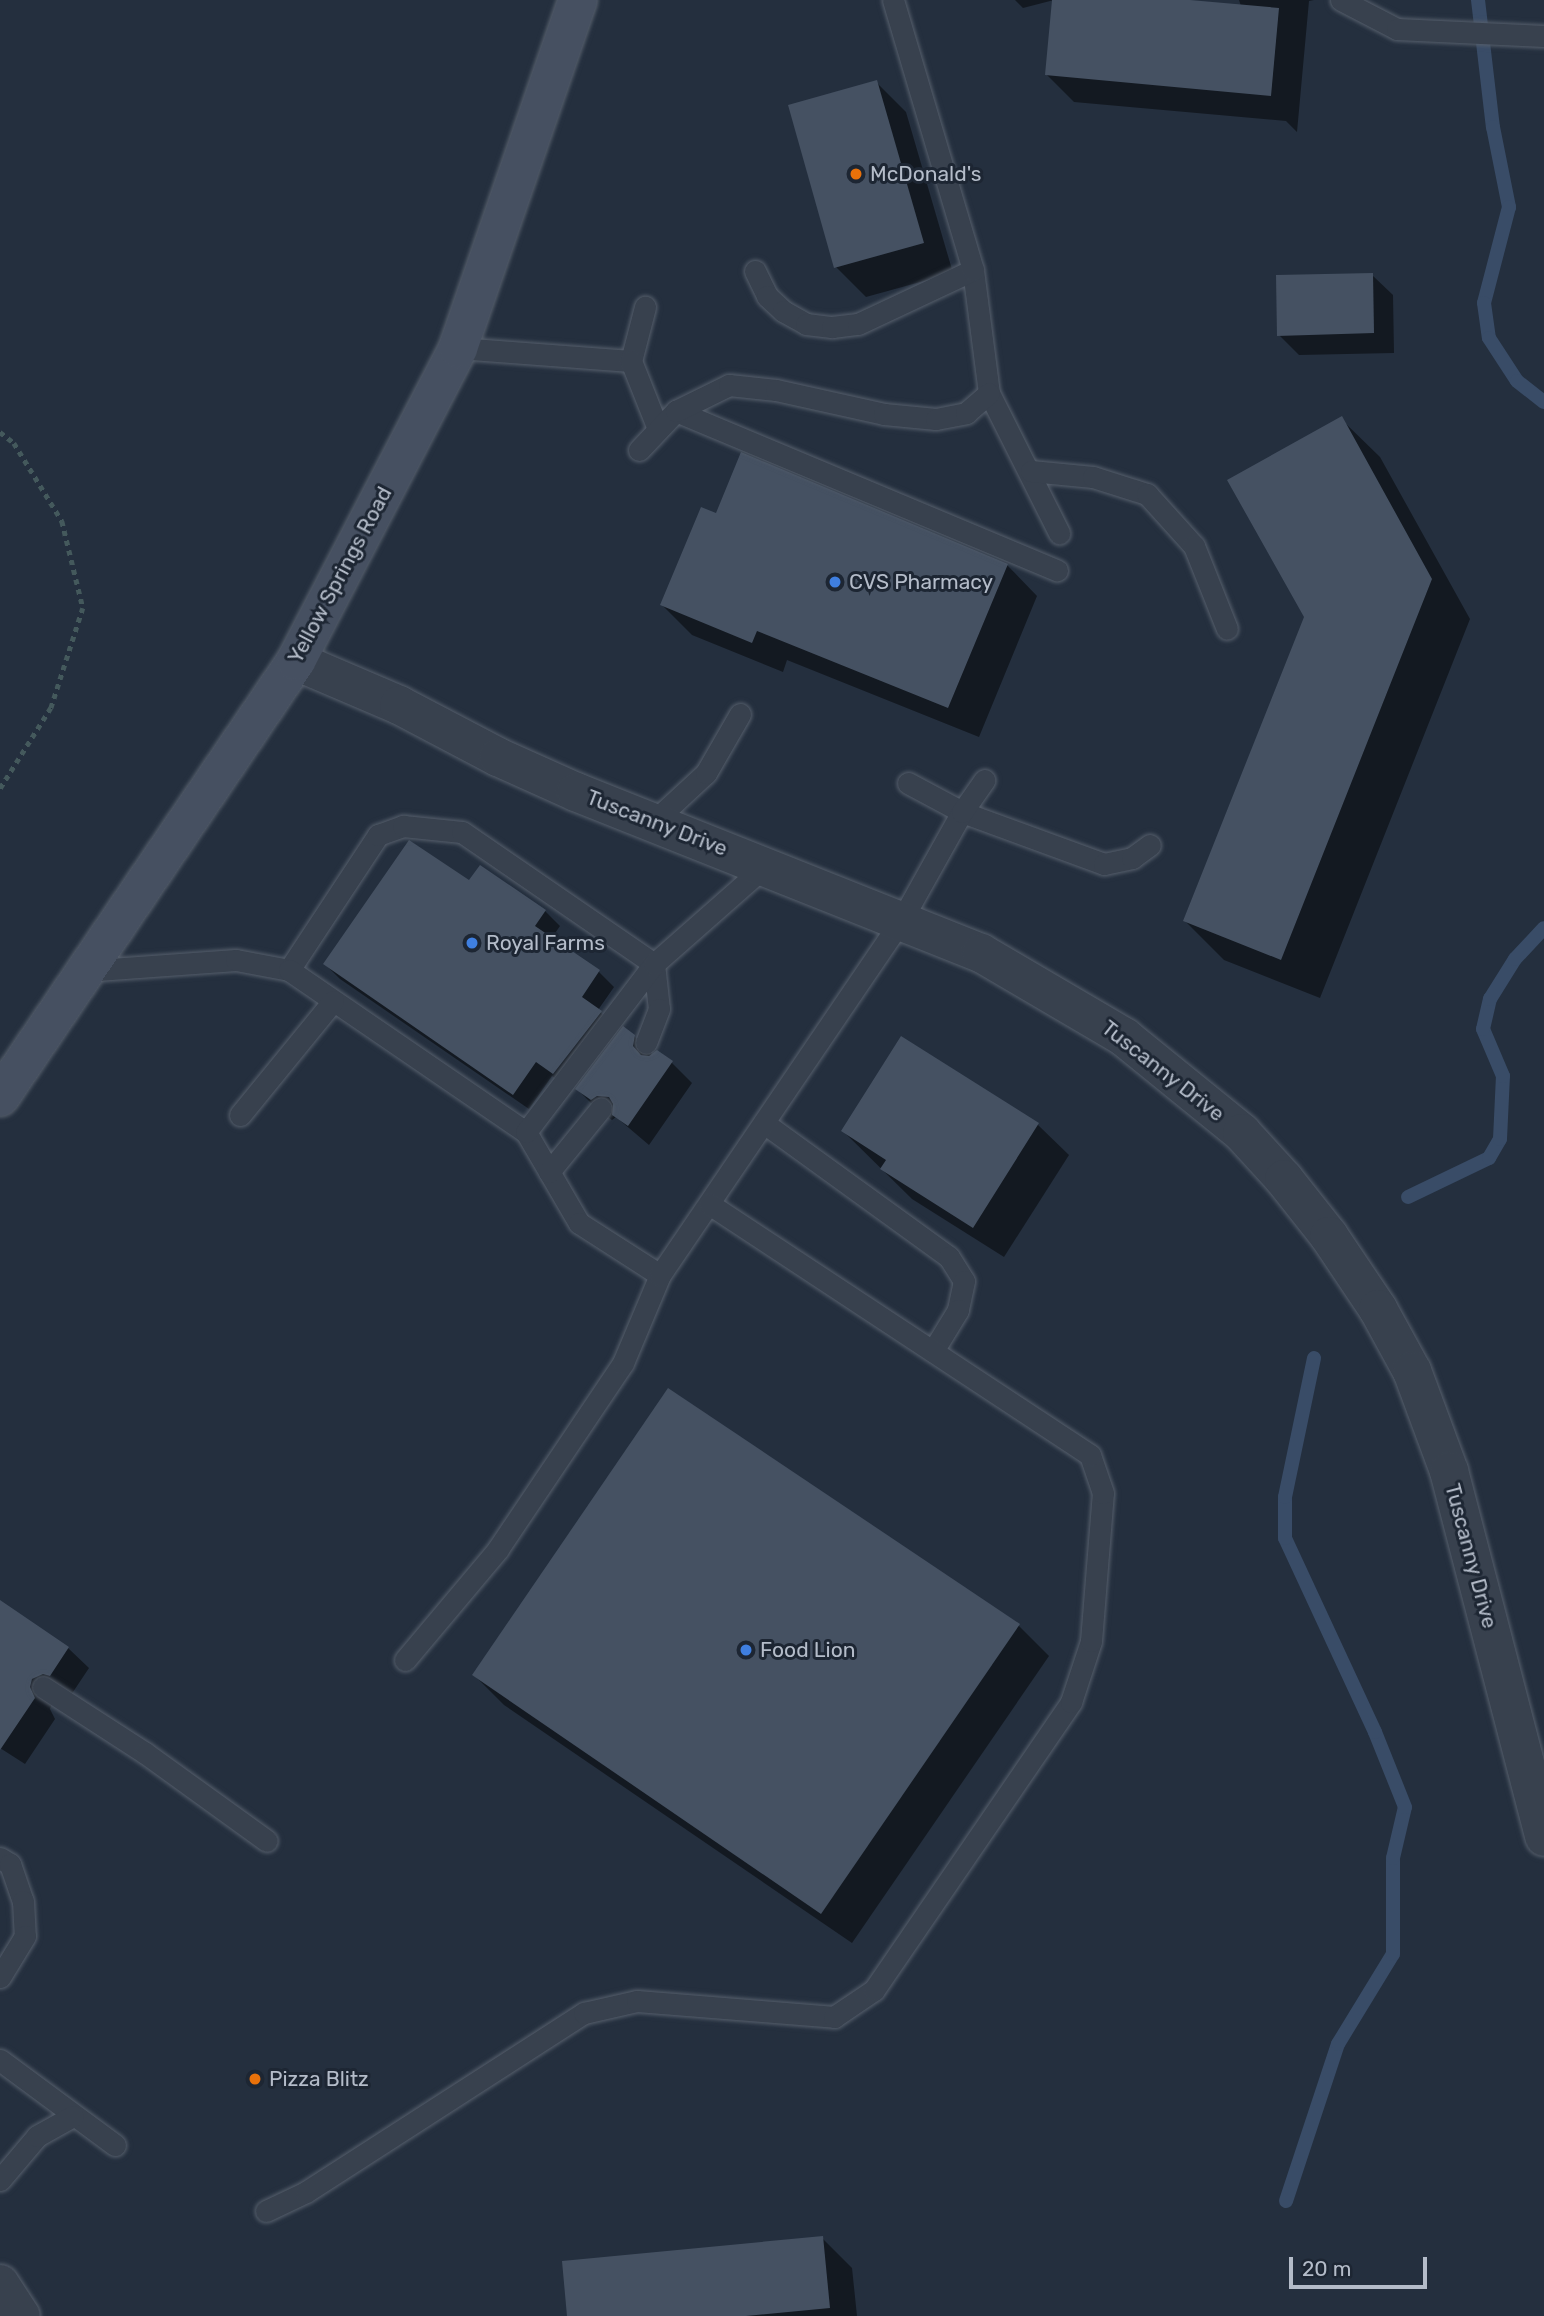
<!DOCTYPE html>
<style>
body{margin:0}
#map{position:relative;width:1544px;height:2316px;overflow:hidden;background:#242f3e;font-family:Rubik,sans-serif}
div>[style]{position:absolute}
.shadow>*{inset:0;background:#0007}
.stream>*{height:14px;margin:-7px;padding:0 7px;transform-origin:7px;border-radius:7px;background:#394c67}
.building>*{inset:0;background:#455162}
.path>*{height:4.5px;margin-top:-2.25px;transform-origin:0;background:repeating-linear-gradient(90deg,#44595c 0 5px,transparent 0 10px)}
.roads{filter:drop-shadow(0 0 2px #565f6c) drop-shadow(0 0 2px #565f6c)}
.service>*{height:21px;margin:-10.5px;padding:0 10.5px;transform-origin:10.5px;border-radius:10.5px;background:#38414e}
.minor>*{height:38px;margin:-19px;padding:0 19px;transform-origin:19px;border-radius:19px;background:#38414e}
.tertiary>*{height:38px;margin:-19px;padding:0 19px;transform-origin:19px;border-radius:19px;background:#38414e}
.secondary>*{height:38px;margin:-19px;padding:0 19px;transform-origin:19px;border-radius:19px;background:#465061}
.dots>*{width:19px;height:19px;translate:-50% -50%;box-sizing:border-box;border:4px solid #1d2633;border-radius:50%}
span{translate:-50% -50%;white-space:nowrap;text-align:center;line-height:1.15;-webkit-text-stroke:6px #1d2633;paint-order:stroke}
.poi-label{font-size:21px;color:#b4bcc9}
.left{translate:0 -50%;text-align:left}
.street-label{font-size:21px;color:#b4bcc9}
.scale{position:absolute;left:1289px;top:2257px;width:138px;height:32px;box-sizing:border-box;border:4px solid #b4bcc9;border-top:0;padding-left:9px;font-size:21px;line-height:24px;white-space:nowrap;color:#b4bcc9;-webkit-text-stroke:5px #1d2633;paint-order:stroke}
</style>
<div id="map">
<div class="shadow">
<div style="clip-path:polygon(1015px 0,1171px 0,1241px 6px,1239px 0,1314px 0,1309px 1px,1297px 132px,1286px 121px,1074px 102px,1047px 75px,1054px 0,1023px 8px)"></div>
<div style="clip-path:polygon(876px 82px,906px 112px,953px 273px,866px 297px,836px 267px)"></div>
<div style="clip-path:polygon(1372px 275px,1393px 295px,1394px 353px,1299px 355px,1279px 335px)"></div>
<div style="clip-path:polygon(1341px 419px,1380px 457px,1470px 619px,1320px 998px,1224px 960px,1185px 921px,1306px 617px)"></div>
<div style="clip-path:polygon(717px 515px,1007px 565px,1037px 596px,979px 737px,787px 660px,783px 672px,692px 635px,662px 605px)"></div>
<div style="clip-path:polygon(470px 883px,545px 911px,560px 926px,551px 939px,599px 972px,614px 987px,598px 1010px,616px 1027px,569px 1088px,552px 1076px,529px 1109px,340px 979px,325px 964px)"></div>
<div style="clip-path:polygon(634px 1036px,653px 1055px,657px 1052px,672px 1063px,692px 1083px,649px 1145px,616px 1117px,612px 1120px,598px 1110px,577px 1089px)"></div>
<div style="clip-path:polygon(901px 1039px,1038px 1125px,1069px 1155px,1004px 1257px,912px 1199px,843px 1131px)"></div>
<div style="clip-path:polygon(0 1624px,68px 1648px,89px 1668px,71px 1695px,53px 1700px,50px 1709px,55px 1719px,25px 1764px,0 1748px)"></div>
<div style="clip-path:polygon(1019px 1626px,1049px 1656px,852px 1943px,504px 1705px,474px 1675px)"></div>
<div style="clip-path:polygon(822px 2238px,852px 2268px,857px 2316px,569px 2316px)"></div>
</div>
<div class="stream">
<div style="left:1478px;top:0;width:128px;rotate:83.3deg"></div>
<div style="left:1493px;top:127px;width:82px;rotate:78.7deg"></div>
<div style="left:1509px;top:207px;width:99px;rotate:104.6deg"></div>
<div style="left:1484px;top:303px;width:35px;rotate:82deg"></div>
<div style="left:1489px;top:338px;width:51px;rotate:56.9deg"></div>
<div style="left:1517px;top:381px;width:34px;rotate:38deg"></div>
<div style="left:1408px;top:1197px;width:90px;rotate:-25.7deg"></div>
<div style="left:1489px;top:1158px;width:22px;rotate:-60deg"></div>
<div style="left:1500px;top:1139px;width:63px;rotate:-87.3deg"></div>
<div style="left:1503px;top:1076px;width:51px;rotate:-113.1deg"></div>
<div style="left:1483px;top:1029px;width:31px;rotate:-77deg"></div>
<div style="left:1490px;top:999px;width:47px;rotate:-58deg"></div>
<div style="left:1515px;top:959px;width:42px;rotate:-46.9deg"></div>
<div style="left:1286px;top:2201px;width:165px;rotate:-71.7deg"></div>
<div style="left:1338px;top:2044px;width:105px;rotate:-58.6deg"></div>
<div style="left:1393px;top:1954px;width:96px;rotate:-90deg"></div>
<div style="left:1393px;top:1858px;width:52px;rotate:-76.8deg"></div>
<div style="left:1405px;top:1807px;width:81px;rotate:-111.8deg"></div>
<div style="left:1375px;top:1732px;width:214px;rotate:-114.9deg"></div>
<div style="left:1285px;top:1538px;width:41px;rotate:-90deg"></div>
<div style="left:1285px;top:1497px;width:142px;rotate:-78.2deg"></div>
</div>
<div class="building">
<div style="clip-path:polygon(1052px 0,1190px 0,1279px 8px,1271px 96px,1045px 75px)"></div>
<div style="clip-path:polygon(877px 80px,924px 243px,834px 268px,788px 105px)"></div>
<div style="clip-path:polygon(1373px 273px,1374px 333px,1277px 336px,1276px 275px)"></div>
<div style="clip-path:polygon(1342px 416px,1432px 579px,1281px 960px,1183px 921px,1304px 617px,1227px 480px)"></div>
<div style="clip-path:polygon(741px 452px,1008px 564px,948px 708px,757px 631px,752px 643px,660px 605px,701px 507px,716px 513px)"></div>
<div style="clip-path:polygon(409px 840px,469px 880px,480px 865px,546px 910px,535px 926px,600px 970px,582px 997px,602px 1011px,553px 1074px,536px 1062px,513px 1095px,323px 964px)"></div>
<div style="clip-path:polygon(623px 1026px,635px 1035px,633px 1046px,641px 1055px,649px 1056px,657px 1050px,673px 1061px,628px 1126px,612px 1115px,613px 1104px,609px 1097px,597px 1096px,591px 1100px,575px 1089px)"></div>
<div style="clip-path:polygon(901px 1036px,1039px 1123px,973px 1228px,880px 1169px,886px 1160px,841px 1131px)"></div>
<div style="clip-path:polygon(668px 1388px,1020px 1624px,821px 1914px,472px 1675px)"></div>
<div style="clip-path:polygon(0 1600px,69px 1647px,50px 1676px,43px 1674px,32px 1679px,30px 1687px,35px 1698px,0 1750px)"></div>
<div style="clip-path:polygon(823px 2236px,830px 2308px,746px 2316px,567px 2316px,562px 2261px)"></div>
</div>
<div class="path">
<div style="left:0;top:432px;width:18px;rotate:38deg"></div>
<div style="left:14px;top:443px;width:92px;rotate:58.4deg"></div>
<div style="left:62px;top:521px;width:89px;rotate:76.4deg"></div>
<div style="left:83px;top:608px;width:105px;rotate:107.7deg"></div>
<div style="left:51px;top:708px;width:96px;rotate:122.2deg"></div>
</div>
<div class="roads">
<div class="service">
<div style="left:1341px;top:0;width:63px;rotate:27.4deg"></div>
<div style="left:1397px;top:29px;width:147px;rotate:2.7deg"></div>
<div style="left:973px;top:270px;width:124px;rotate:82.6deg"></div>
<div style="left:989px;top:393px;width:157px;rotate:63.4deg"></div>
<div style="left:755px;top:271px;width:28px;rotate:64deg"></div>
<div style="left:767px;top:296px;width:22px;rotate:43deg"></div>
<div style="left:783px;top:311px;width:26px;rotate:29deg"></div>
<div style="left:806px;top:324px;width:26px;rotate:7deg"></div>
<div style="left:832px;top:327px;width:26px;rotate:-7deg"></div>
<div style="left:858px;top:324px;width:127px;rotate:-25.2deg"></div>
<div style="left:973px;top:270px;width:282px;rotate:-106.5deg"></div>
<div style="left:458px;top:348px;width:173px;rotate:4.3deg"></div>
<div style="left:631px;top:361px;width:56px;rotate:-75.5deg"></div>
<div style="left:631px;top:361px;width:73px;rotate:68.3deg"></div>
<div style="left:676px;top:411px;width:413px;rotate:22.7deg"></div>
<div style="left:639px;top:450px;width:54px;rotate:-46.5deg"></div>
<div style="left:676px;top:411px;width:59px;rotate:-26.1deg"></div>
<div style="left:729px;top:385px;width:47px;rotate:6.1deg"></div>
<div style="left:776px;top:390px;width:111px;rotate:12.5deg"></div>
<div style="left:884px;top:414px;width:52px;rotate:5.5deg"></div>
<div style="left:936px;top:419px;width:31px;rotate:-11deg"></div>
<div style="left:966px;top:413px;width:30px;rotate:-41deg"></div>
<div style="left:1031px;top:471px;width:62px;rotate:5.5deg"></div>
<div style="left:1093px;top:477px;width:57px;rotate:17.5deg"></div>
<div style="left:1147px;top:494px;width:70px;rotate:47.9deg"></div>
<div style="left:1194px;top:546px;width:89px;rotate:68.3deg"></div>
<div style="left:908px;top:783px;width:61px;rotate:28.2deg"></div>
<div style="left:962px;top:812px;width:151px;rotate:20.1deg"></div>
<div style="left:1104px;top:864px;width:29px;rotate:-12deg"></div>
<div style="left:1132px;top:858px;width:22px;rotate:-36deg"></div>
<div style="left:653px;top:822px;width:72px;rotate:-42.8deg"></div>
<div style="left:706px;top:773px;width:68px;rotate:-60deg"></div>
<div style="left:289px;top:970px;width:162px;rotate:-56.6deg"></div>
<div style="left:378px;top:835px;width:27px;rotate:-20deg"></div>
<div style="left:403px;top:826px;width:59px;rotate:5.8deg"></div>
<div style="left:462px;top:832px;width:233px;rotate:34.5deg"></div>
<div style="left:654px;top:964px;width:45px;rotate:83.7deg"></div>
<div style="left:659px;top:1009px;width:36px;rotate:111deg"></div>
<div style="left:83px;top:971px;width:153px;rotate:-4.1deg"></div>
<div style="left:236px;top:960px;width:54px;rotate:10.7deg"></div>
<div style="left:289px;top:970px;width:287px;rotate:34.4deg"></div>
<div style="left:526px;top:1132px;width:105px;rotate:59.8deg"></div>
<div style="left:579px;top:1223px;width:96px;rotate:32.7deg"></div>
<div style="left:240px;top:1115px;width:147px;rotate:-50.8deg"></div>
<div style="left:764px;top:1123px;width:228px;rotate:35.9deg"></div>
<div style="left:949px;top:1257px;width:28px;rotate:58deg"></div>
<div style="left:964px;top:1281px;width:30px;rotate:102deg"></div>
<div style="left:958px;top:1310px;width:48px;rotate:121.4deg"></div>
<div style="left:526px;top:1132px;width:211px;rotate:-52.7deg"></div>
<div style="left:654px;top:964px;width:148px;rotate:-41.4deg"></div>
<div style="left:549px;top:1172px;width:82px;rotate:-50.9deg"></div>
<div style="left:405px;top:1660px;width:145px;rotate:-50deg"></div>
<div style="left:498px;top:1549px;width:224px;rotate:-56.1deg"></div>
<div style="left:623px;top:1363px;width:95px;rotate:-67.2deg"></div>
<div style="left:660px;top:1275px;width:428px;rotate:-55.8deg"></div>
<div style="left:901px;top:921px;width:125px;rotate:-60.8deg"></div>
<div style="left:962px;top:812px;width:39px;rotate:-55deg"></div>
<div style="left:43px;top:1687px;width:121px;rotate:32.9deg"></div>
<div style="left:145px;top:1753px;width:150px;rotate:35.8deg"></div>
<div style="left:0;top:1858px;width:12px;rotate:31deg"></div>
<div style="left:10px;top:1864px;width:39px;rotate:71deg"></div>
<div style="left:23px;top:1901px;width:35px;rotate:87deg"></div>
<div style="left:25px;top:1936px;width:48px;rotate:121.4deg"></div>
<div style="left:0;top:2060px;width:143px;rotate:36.5deg"></div>
<div style="left:0;top:2180px;width:57px;rotate:-49.9deg"></div>
<div style="left:37px;top:2136px;width:41px;rotate:-29.1deg"></div>
<div style="left:266px;top:2211px;width:44px;rotate:-25.4deg"></div>
<div style="left:306px;top:2192px;width:331px;rotate:-32.8deg"></div>
<div style="left:584px;top:2013px;width:54px;rotate:-12.8deg"></div>
<div style="left:637px;top:2001px;width:198px;rotate:4.6deg"></div>
<div style="left:834px;top:2017px;width:48px;rotate:-34deg"></div>
<div style="left:874px;top:1990px;width:349px;rotate:-55.6deg"></div>
<div style="left:1071px;top:1702px;width:64px;rotate:-71.8deg"></div>
<div style="left:1091px;top:1641px;width:148px;rotate:-85.4deg"></div>
<div style="left:1103px;top:1493px;width:40px;rotate:-108.9deg"></div>
<div style="left:1090px;top:1455px;width:456px;rotate:-146.6deg"></div>
</div>
<div class="minor">
<div style="left:0;top:2284px;width:38px;rotate:57deg"></div>
</div>
<div class="tertiary">
<div style="left:296px;top:661px;width:112px;rotate:23.1deg"></div>
<div style="left:399px;top:705px;width:112px;rotate:27.7deg"></div>
<div style="left:498px;top:757px;width:85px;rotate:24.2deg"></div>
<div style="left:576px;top:792px;width:436px;rotate:21.7deg"></div>
<div style="left:981px;top:953px;width:166px;rotate:30.4deg"></div>
<div style="left:1124px;top:1037px;width:152px;rotate:39.1deg"></div>
<div style="left:1242px;top:1133px;width:62px;rotate:47.6deg"></div>
<div style="left:1284px;top:1179px;width:73px;rotate:51.7deg"></div>
<div style="left:1329px;top:1236px;width:88px;rotate:56.1deg"></div>
<div style="left:1378px;top:1309px;width:71px;rotate:61.3deg"></div>
<div style="left:1412px;top:1371px;width:107px;rotate:69.7deg"></div>
<div style="left:1449px;top:1471px;width:378px;rotate:75.4deg"></div>
</div>
<div class="secondary">
<div style="left:0;top:1097px;width:527px;rotate:-55.83deg"></div>
<div style="left:296px;top:661px;width:352px;rotate:-62.6deg"></div>
<div style="left:458px;top:348px;width:368px;rotate:-71deg"></div>
</div>
</div>
<div class="dots">
<div style="left:856px;top:174px;background:#e8710a"></div>
<div style="left:835px;top:582px;background:#3f7fe0"></div>
<div style="left:472px;top:943px;background:#3f7fe0"></div>
<div style="left:746px;top:1650px;background:#3f7fe0"></div>
<div style="left:255px;top:2079px;background:#e8710a"></div>
</div>
<div class="poi-label">
<span class="left" style="left:870px;top:174px">McDonald's</span>
<span class="left" style="left:849px;top:582px">CVS Pharmacy</span>
<span class="left" style="left:486px;top:943px">Royal Farms</span>
<span class="left" style="left:760px;top:1650px">Food Lion</span>
<span class="left" style="left:269px;top:2079px">Pizza Blitz</span>
</div>
<div class="street-label">
<span style="left:340px;top:575px;rotate:-62deg">Yellow Springs Road</span>
<span style="left:657px;top:823px;rotate:21deg">Tuscanny Drive</span>
<span style="left:1163px;top:1071px;rotate:38deg">Tuscanny Drive</span>
<span style="left:1471px;top:1556px;rotate:75deg">Tuscanny Drive</span>
</div>
<div class="scale">20 m</div>
</div>
